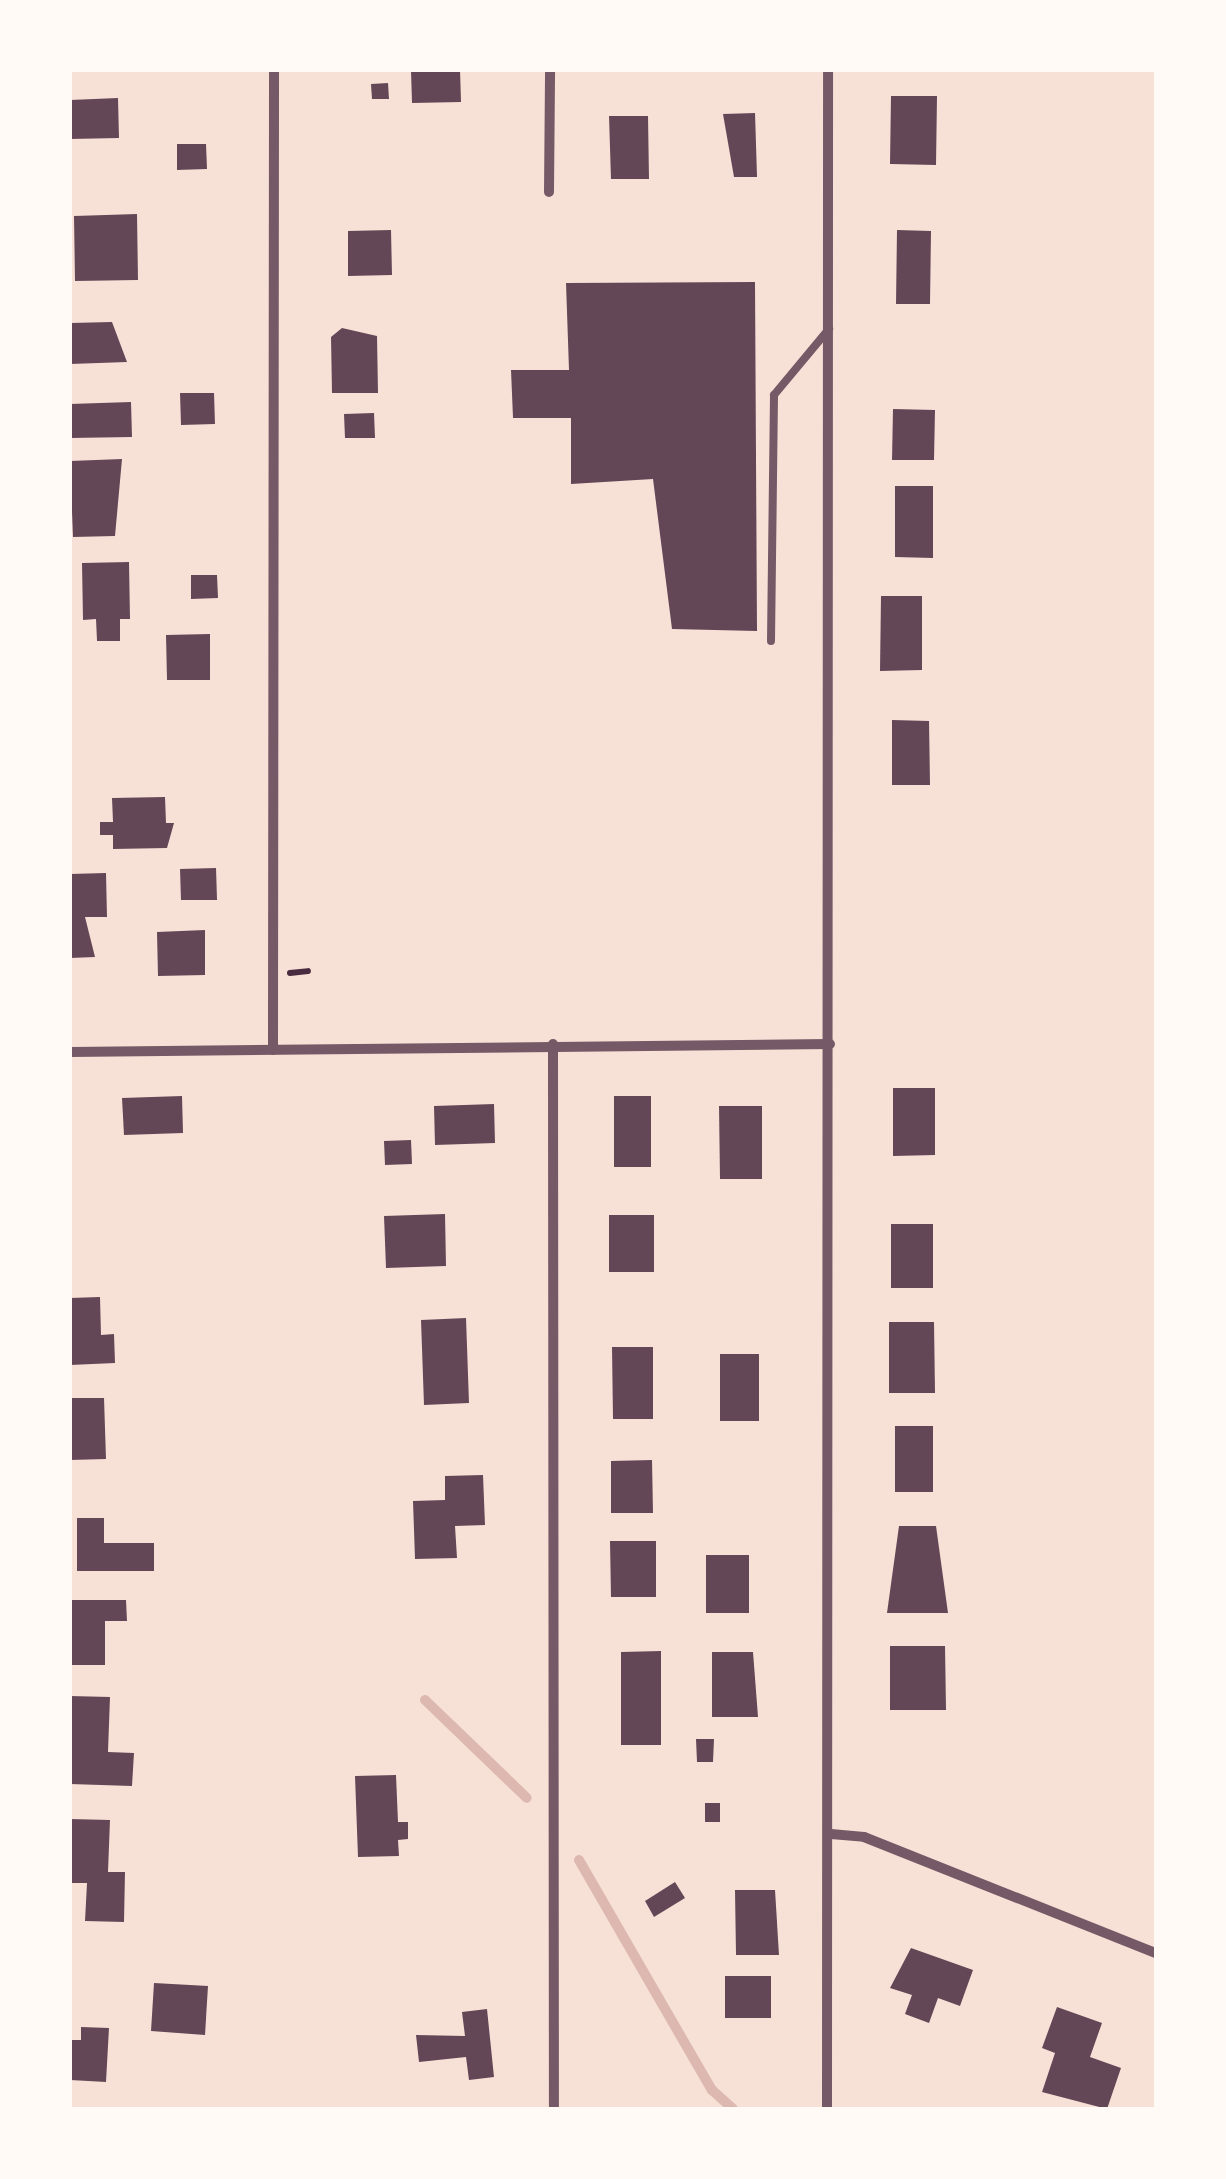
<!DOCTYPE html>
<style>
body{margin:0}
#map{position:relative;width:1226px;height:2179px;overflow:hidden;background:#f7e1d7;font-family:"Asap Condensed",sans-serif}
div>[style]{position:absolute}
.stream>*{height:10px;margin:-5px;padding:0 5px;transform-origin:5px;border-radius:5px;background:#dcb8b0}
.building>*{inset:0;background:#644757}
.path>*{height:6px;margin:-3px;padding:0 3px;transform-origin:3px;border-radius:3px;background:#4a2c40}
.service>*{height:8px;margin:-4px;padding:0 4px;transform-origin:4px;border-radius:4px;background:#755966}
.minor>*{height:10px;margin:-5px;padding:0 5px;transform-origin:5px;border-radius:5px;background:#755966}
span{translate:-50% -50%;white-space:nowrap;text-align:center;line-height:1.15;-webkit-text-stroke:9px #fffaf5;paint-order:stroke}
.frame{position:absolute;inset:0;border:72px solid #fffaf5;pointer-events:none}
</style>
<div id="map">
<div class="stream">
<div style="left:425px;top:1700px;width:141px;rotate:43.9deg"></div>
<div style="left:579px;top:1860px;width:266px;rotate:60deg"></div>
<div style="left:712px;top:2090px;width:28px;rotate:42deg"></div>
</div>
<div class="building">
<div style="clip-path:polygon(411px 70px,460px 70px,461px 102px,412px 103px)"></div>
<div style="clip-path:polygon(388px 83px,389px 99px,372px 99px,371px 84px)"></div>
<div style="clip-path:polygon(891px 96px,937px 96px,936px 165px,890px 164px)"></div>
<div style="clip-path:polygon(118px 98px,119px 138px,70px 139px,70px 100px)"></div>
<div style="clip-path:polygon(755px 113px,757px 177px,734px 177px,723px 114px)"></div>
<div style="clip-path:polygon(609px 116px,648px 116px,649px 179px,611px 179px)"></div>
<div style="clip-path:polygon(177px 144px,206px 144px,207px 169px,177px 170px)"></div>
<div style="clip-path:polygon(137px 214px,138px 280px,75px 281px,74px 216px)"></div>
<div style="clip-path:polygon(391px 230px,392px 275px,348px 276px,348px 231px)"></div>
<div style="clip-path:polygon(897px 230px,931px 231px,930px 304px,896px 304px)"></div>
<div style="clip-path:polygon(755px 282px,757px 631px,672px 629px,653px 479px,571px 484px,571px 418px,513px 418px,511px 370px,569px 370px,566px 283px)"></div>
<div style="clip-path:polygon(112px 322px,127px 362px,70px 364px,70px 323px)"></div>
<div style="clip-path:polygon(342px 328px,377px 336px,378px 393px,332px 393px,331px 337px)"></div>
<div style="clip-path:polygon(180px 393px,214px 393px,215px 424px,181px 425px)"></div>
<div style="clip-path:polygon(131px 402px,132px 437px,70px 438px,70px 404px)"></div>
<div style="clip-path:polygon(893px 409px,935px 410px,934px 460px,892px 460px)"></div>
<div style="clip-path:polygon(374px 413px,375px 438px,345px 438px,344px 414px)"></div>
<div style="clip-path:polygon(122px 459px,115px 536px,73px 537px,70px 461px)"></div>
<div style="clip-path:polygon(895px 486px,933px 486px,933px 558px,895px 557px)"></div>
<div style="clip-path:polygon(129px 562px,130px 619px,120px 619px,120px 641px,97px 641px,96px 619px,83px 620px,82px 563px)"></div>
<div style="clip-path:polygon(191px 575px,217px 575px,218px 598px,191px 599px)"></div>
<div style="clip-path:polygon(881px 596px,922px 596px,922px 670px,880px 671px)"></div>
<div style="clip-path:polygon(210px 634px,210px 680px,167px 680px,166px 635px)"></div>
<div style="clip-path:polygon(892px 720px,929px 721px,930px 785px,892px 785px)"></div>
<div style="clip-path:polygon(165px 797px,166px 823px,174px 823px,167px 848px,113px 849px,113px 835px,100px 835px,100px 822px,113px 822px,112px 798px)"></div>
<div style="clip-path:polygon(216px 868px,217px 900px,181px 900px,180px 869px)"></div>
<div style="clip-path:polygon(106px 873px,107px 917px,85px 917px,95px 957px,70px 958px,70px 874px)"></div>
<div style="clip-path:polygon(205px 930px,205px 975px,158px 976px,157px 932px)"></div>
<div style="clip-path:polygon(893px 1088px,935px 1088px,935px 1155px,893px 1156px)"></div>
<div style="clip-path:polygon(182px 1096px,183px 1133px,124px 1135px,122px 1098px)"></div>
<div style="clip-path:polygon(614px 1096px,651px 1096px,651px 1167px,614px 1167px)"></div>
<div style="clip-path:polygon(494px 1104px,495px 1143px,435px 1145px,434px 1106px)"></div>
<div style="clip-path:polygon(719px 1106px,762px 1106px,762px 1179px,720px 1179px)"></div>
<div style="clip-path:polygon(411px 1140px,412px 1164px,385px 1165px,384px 1141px)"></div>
<div style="clip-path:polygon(445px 1214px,446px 1266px,386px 1268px,384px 1216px)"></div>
<div style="clip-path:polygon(609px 1215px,654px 1215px,654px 1272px,609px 1272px)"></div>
<div style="clip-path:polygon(891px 1224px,933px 1224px,933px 1288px,891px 1288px)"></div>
<div style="clip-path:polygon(100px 1297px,101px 1335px,114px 1334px,115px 1363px,70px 1365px,70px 1298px)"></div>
<div style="clip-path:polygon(466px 1318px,469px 1403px,424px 1405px,421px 1320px)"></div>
<div style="clip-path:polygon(889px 1322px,934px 1322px,935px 1393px,889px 1393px)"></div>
<div style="clip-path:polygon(612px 1347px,653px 1347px,653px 1419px,613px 1419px)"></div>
<div style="clip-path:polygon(720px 1354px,759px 1354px,759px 1421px,720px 1421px)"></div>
<div style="clip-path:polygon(70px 1398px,104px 1398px,106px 1459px,70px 1460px)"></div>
<div style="clip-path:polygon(895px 1426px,933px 1426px,933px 1492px,895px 1492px)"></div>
<div style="clip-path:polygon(652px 1460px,653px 1513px,611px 1513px,611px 1461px)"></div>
<div style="clip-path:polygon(483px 1475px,485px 1525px,455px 1526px,457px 1558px,415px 1559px,413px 1501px,445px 1500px,445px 1476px)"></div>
<div style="clip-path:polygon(77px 1518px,104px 1518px,104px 1543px,154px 1543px,154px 1571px,77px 1571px)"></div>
<div style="clip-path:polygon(899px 1526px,936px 1526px,948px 1613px,887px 1613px)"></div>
<div style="clip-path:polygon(610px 1541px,656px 1541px,656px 1597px,611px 1597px)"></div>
<div style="clip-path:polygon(706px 1555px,749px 1555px,749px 1613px,706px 1613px)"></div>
<div style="clip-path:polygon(70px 1600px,126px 1600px,127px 1621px,105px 1621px,105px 1665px,70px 1665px)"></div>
<div style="clip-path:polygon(890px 1646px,945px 1646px,946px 1710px,890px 1710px)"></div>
<div style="clip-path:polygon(661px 1651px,661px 1745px,621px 1745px,621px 1652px)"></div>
<div style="clip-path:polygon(712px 1652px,753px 1652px,758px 1717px,712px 1717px)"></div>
<div style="clip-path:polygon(70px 1696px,110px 1697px,108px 1752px,134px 1753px,132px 1786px,70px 1784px)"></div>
<div style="clip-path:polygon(696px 1739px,714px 1739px,713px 1762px,697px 1762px)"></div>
<div style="clip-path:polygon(396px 1775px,398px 1822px,408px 1822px,408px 1839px,398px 1840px,399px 1856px,358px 1857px,355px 1776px)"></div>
<div style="clip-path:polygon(705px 1803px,720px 1803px,720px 1822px,705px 1822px)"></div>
<div style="clip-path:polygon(70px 1819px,110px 1820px,108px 1872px,125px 1872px,124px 1922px,85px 1921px,87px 1883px,70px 1883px)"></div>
<div style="clip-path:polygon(675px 1882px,685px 1898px,654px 1917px,645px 1901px)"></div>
<div style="clip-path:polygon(735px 1890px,775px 1890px,779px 1955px,736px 1955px)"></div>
<div style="clip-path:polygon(911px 1948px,973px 1970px,960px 2006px,938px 1998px,929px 2023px,905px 2014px,912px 1995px,890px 1988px)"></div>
<div style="clip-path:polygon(725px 1976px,771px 1976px,771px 2018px,725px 2018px)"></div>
<div style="clip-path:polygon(154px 1983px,208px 1986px,205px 2035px,151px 2031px)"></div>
<div style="clip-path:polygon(1057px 2007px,1102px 2023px,1090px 2057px,1121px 2068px,1107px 2109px,1042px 2092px,1055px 2053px,1042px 2048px)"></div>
<div style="clip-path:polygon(487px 2009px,494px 2077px,469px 2080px,466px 2057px,419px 2062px,416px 2035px,465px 2036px,462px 2012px)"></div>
<div style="clip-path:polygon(81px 2027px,109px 2028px,106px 2082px,70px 2080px,70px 2040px,81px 2040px)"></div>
</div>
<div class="path">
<div style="left:290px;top:973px;width:18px;rotate:-6deg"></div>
</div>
<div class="service">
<div style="left:771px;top:641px;width:246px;rotate:-89.3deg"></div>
<div style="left:774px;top:395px;width:86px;rotate:-50.2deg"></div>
</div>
<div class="minor">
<div style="left:549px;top:192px;width:122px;rotate:-89.5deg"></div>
<div style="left:553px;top:1044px;width:1065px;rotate:89.95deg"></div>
<div style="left:273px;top:1050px;width:980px;rotate:-89.94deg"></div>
<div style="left:70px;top:1052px;width:760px;rotate:-0.6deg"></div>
<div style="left:831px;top:1834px;width:33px;rotate:5deg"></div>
<div style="left:864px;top:1837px;width:314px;rotate:21.7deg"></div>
<div style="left:827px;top:2109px;width:2039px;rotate:-89.97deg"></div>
</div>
<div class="frame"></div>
</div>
